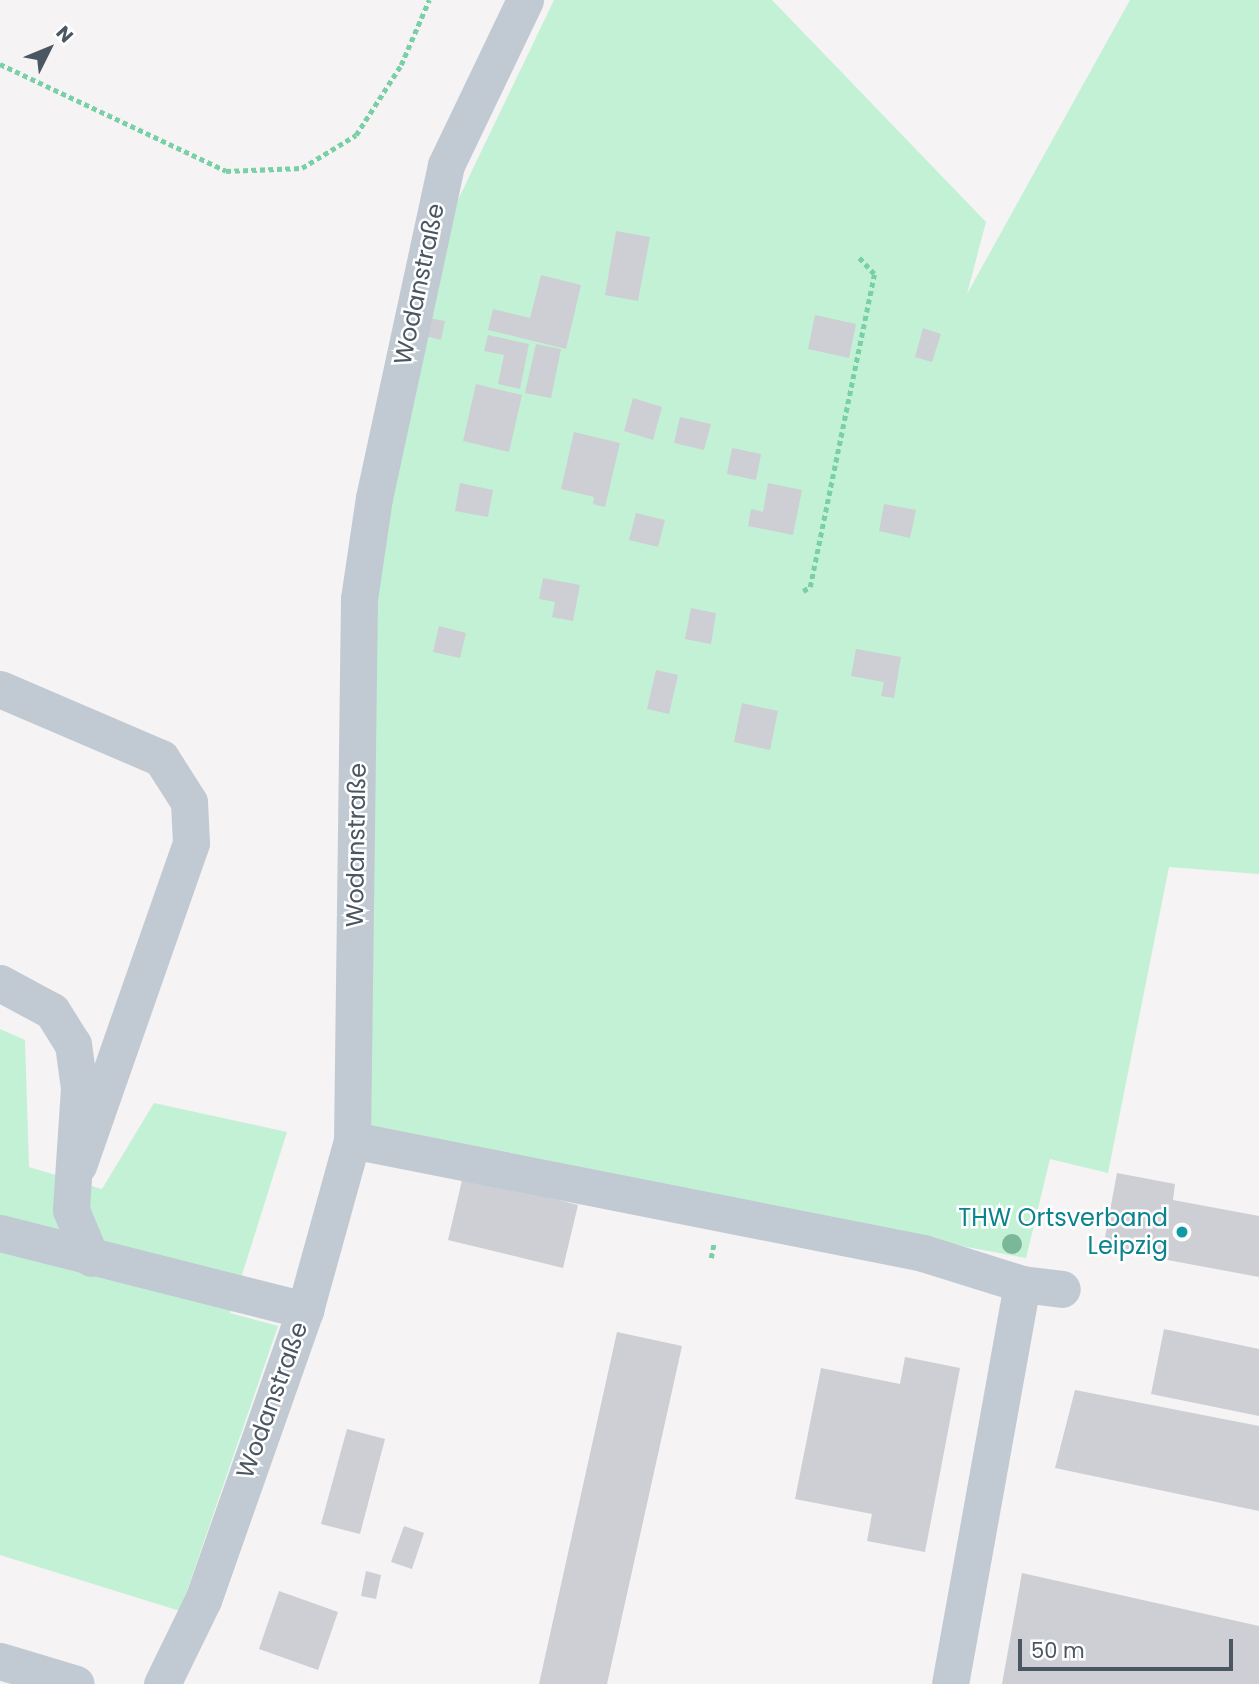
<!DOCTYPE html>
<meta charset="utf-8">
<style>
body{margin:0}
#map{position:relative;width:1259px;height:1684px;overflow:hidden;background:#f5f3f3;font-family:Poppins,sans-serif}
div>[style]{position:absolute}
.green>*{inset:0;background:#c3f1d5}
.building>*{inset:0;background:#cdcfd5}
.path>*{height:4.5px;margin-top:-2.25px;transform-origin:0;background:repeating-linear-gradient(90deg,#7ad0a6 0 5px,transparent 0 8.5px)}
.minor>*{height:37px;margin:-18.5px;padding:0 18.5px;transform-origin:18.5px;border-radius:18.5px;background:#c1cad2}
.trees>*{width:20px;height:20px;margin:-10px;border-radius:50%;background:#7bb799}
.dots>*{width:19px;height:19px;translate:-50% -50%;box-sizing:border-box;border:4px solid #fff;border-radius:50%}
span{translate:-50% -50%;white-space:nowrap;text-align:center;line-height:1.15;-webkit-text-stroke:5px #fff;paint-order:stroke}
.street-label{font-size:24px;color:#4a5661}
.culture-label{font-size:24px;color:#0d838f}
.right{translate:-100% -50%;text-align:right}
.north{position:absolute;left:14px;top:14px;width:70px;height:70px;-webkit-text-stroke:5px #fff;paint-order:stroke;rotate:47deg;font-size:19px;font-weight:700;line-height:28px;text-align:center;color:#4a5661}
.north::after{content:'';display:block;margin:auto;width:24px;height:32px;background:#4a5661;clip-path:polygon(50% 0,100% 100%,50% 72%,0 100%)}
.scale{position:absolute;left:1018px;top:1639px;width:215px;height:32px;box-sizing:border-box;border:4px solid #4a5661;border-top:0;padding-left:9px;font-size:21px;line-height:24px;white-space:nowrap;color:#4a5661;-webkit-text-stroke:5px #fff;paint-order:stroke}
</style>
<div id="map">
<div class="green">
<div style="clip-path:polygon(554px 0,772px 0,986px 222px,967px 294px,1130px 0,1259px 0,1259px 874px,1169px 867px,1108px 1173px,1050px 1159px,1026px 1258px,369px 1136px,359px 599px,418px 283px)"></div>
<div style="clip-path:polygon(0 1029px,25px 1040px,29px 1167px,102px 1189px,154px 1103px,287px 1132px,230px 1313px,278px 1326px,180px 1611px,0 1555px)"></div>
</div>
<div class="building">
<div style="clip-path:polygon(616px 231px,650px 237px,638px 301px,605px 295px)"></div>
<div style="clip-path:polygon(541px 275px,581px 285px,566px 349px,488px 330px,493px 309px,530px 318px)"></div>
<div style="clip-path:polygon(815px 315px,856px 324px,849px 358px,808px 349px)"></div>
<div style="clip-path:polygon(429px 318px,445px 321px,441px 340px,425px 336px)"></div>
<div style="clip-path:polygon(923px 328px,941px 334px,932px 362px,915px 357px)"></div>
<div style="clip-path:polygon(488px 335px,529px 344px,520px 389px,498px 384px,504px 355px,484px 351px)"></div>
<div style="clip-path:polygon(536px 344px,561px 349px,551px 398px,525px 393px)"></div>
<div style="clip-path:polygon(476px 384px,522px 395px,509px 452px,463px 441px)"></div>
<div style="clip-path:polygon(633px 398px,662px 407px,653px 440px,624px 431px)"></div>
<div style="clip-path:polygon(680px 417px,711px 424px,704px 450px,674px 443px)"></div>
<div style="clip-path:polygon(574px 432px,620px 443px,605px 507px,593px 504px,594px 497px,561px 489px)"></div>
<div style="clip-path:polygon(732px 448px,761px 454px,756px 480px,727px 474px)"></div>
<div style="clip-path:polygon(460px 483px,493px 490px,488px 517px,455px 511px)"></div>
<div style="clip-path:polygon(768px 483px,802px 490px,793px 535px,748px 526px,751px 509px,763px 512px)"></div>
<div style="clip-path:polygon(884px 504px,916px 510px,910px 538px,879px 531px)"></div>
<div style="clip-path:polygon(636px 513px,665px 520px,658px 547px,629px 540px)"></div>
<div style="clip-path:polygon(543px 578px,580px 585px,573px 621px,552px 617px,555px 602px,539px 599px)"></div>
<div style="clip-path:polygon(691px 608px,716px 613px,711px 644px,685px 639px)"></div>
<div style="clip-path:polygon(439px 626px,466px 633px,460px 658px,433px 652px)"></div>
<div style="clip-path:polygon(856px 649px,901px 657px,894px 698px,881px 696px,884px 682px,851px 676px)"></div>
<div style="clip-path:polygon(656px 670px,678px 675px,669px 714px,647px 709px)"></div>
<div style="clip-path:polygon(742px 703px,778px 711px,770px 750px,734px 742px)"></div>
<div style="clip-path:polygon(1117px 1173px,1175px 1184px,1173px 1200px,1259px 1216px,1259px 1277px,1103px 1248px)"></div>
<div style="clip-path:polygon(463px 1176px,578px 1205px,563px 1268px,448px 1240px)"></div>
<div style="clip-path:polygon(1164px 1329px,1259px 1349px,1259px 1416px,1151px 1394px)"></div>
<div style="clip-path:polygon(617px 1332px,682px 1346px,607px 1684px,539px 1684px)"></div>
<div style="clip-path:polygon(905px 1357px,960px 1368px,925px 1552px,867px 1541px,872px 1514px,795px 1499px,821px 1368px,900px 1384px)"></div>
<div style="clip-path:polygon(1075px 1390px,1259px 1426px,1259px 1511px,1055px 1468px)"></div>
<div style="clip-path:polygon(347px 1429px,385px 1439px,360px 1534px,321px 1524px)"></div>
<div style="clip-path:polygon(404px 1526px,424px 1533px,412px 1569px,391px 1562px)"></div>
<div style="clip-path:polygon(366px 1571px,381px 1575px,376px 1599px,361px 1596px)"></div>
<div style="clip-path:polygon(1022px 1573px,1259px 1626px,1259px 1684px,1002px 1684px)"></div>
<div style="clip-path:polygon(279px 1591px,338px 1612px,318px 1670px,259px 1649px)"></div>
</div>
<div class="path">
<div style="left:0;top:64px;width:250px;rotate:25.3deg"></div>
<div style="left:226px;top:171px;width:76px;rotate:-2.3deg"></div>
<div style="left:302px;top:168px;width:63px;rotate:-31.4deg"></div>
<div style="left:356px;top:135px;width:83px;rotate:-57.3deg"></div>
<div style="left:401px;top:65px;width:71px;rotate:-66.7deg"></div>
<div style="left:803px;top:591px;width:8px;rotate:-30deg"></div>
<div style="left:810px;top:587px;width:319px;rotate:-78.4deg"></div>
<div style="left:874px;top:274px;width:23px;rotate:-133deg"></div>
<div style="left:711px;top:1258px;width:15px;rotate:-79deg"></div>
</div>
<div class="minor">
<div style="left:0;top:689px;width:175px;rotate:23.2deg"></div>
<div style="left:161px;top:758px;width:52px;rotate:57.5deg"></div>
<div style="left:189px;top:802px;width:41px;rotate:87.2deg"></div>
<div style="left:191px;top:843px;width:341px;rotate:109.3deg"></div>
<div style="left:0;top:983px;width:59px;rotate:28.3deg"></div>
<div style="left:52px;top:1011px;width:39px;rotate:58deg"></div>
<div style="left:73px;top:1044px;width:44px;rotate:82.2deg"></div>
<div style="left:79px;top:1088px;width:122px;rotate:93.8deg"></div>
<div style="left:71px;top:1210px;width:52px;rotate:67.4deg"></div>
<div style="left:352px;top:1140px;width:582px;rotate:11.19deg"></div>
<div style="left:923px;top:1253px;width:104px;rotate:17.4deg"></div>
<div style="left:1022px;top:1284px;width:406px;rotate:100.2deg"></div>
<div style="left:0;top:1233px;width:315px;rotate:14.2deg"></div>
<div style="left:1022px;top:1284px;width:40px;rotate:7.1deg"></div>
<div style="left:0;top:1661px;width:79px;rotate:16.8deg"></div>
<div style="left:162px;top:1684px;width:93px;rotate:-64deg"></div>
<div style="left:203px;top:1600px;width:307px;rotate:-70.6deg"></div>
<div style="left:305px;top:1310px;width:176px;rotate:-74.5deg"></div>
<div style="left:352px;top:1140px;width:541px;rotate:-89.26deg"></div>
<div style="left:359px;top:599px;width:102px;rotate:-81.6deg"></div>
<div style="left:374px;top:498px;width:341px;rotate:-77.8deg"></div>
<div style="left:446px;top:165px;width:183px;rotate:-64.4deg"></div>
</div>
<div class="trees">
<div style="left:1012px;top:1244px"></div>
</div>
<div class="dots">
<div style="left:1182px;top:1232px;background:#0f9aa8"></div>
</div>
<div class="street-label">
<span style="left:419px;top:284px;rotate:-78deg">Wodanstraße</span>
<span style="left:356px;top:845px;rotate:-89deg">Wodanstraße</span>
<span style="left:272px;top:1400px;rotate:-70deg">Wodanstraße</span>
</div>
<div class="culture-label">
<span class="right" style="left:1168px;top:1232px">THW Ortsverband<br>Leipzig</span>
</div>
<div class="north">N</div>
<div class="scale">50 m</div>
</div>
